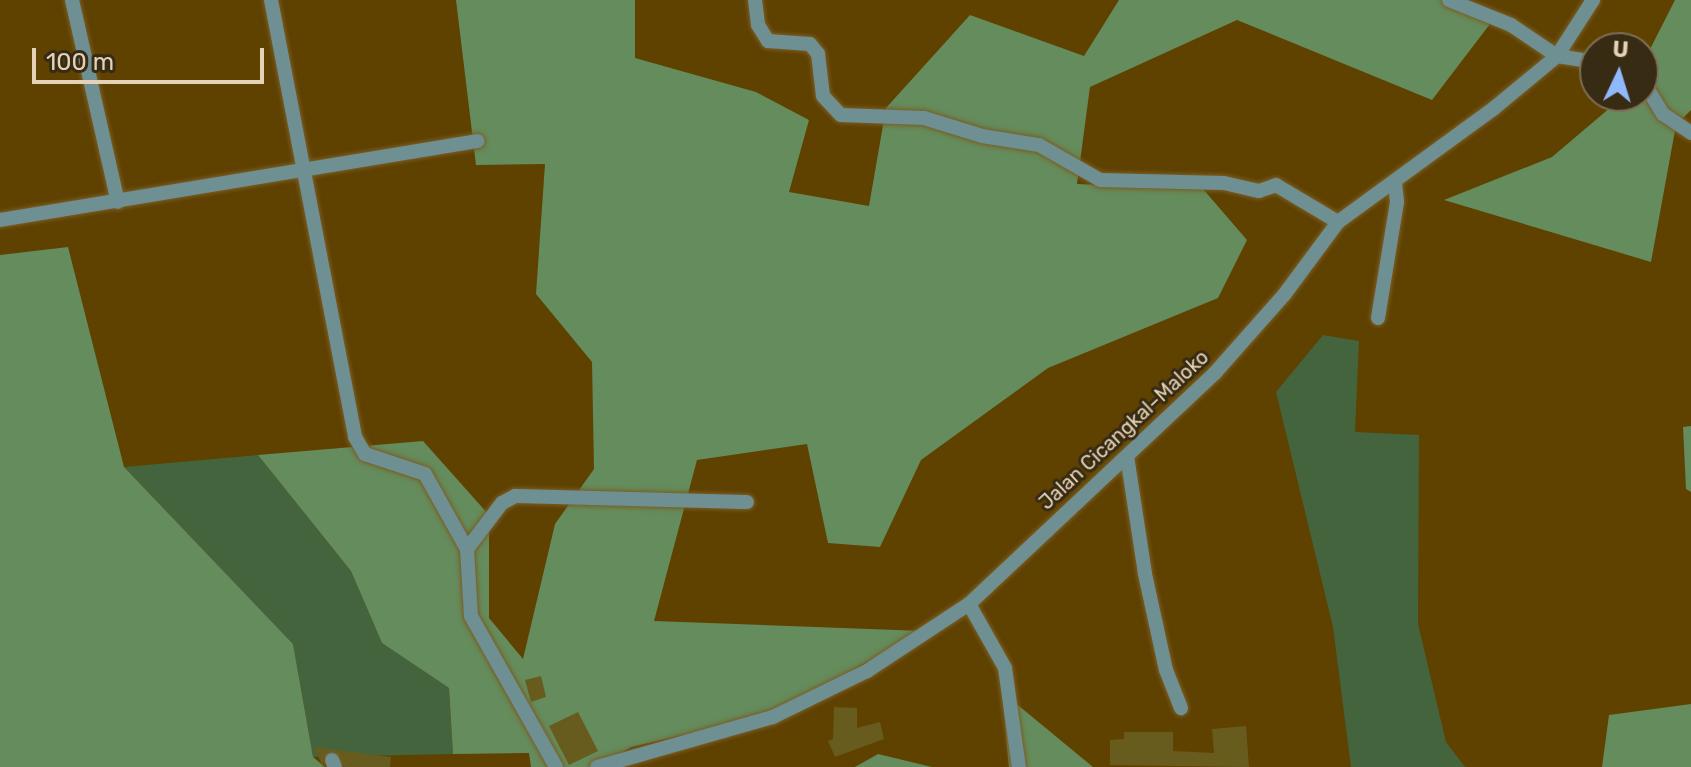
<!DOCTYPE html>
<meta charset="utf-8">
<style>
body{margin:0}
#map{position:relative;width:1691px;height:767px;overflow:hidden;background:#5f4100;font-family:Rubik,sans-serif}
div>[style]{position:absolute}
.green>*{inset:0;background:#44643d}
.forest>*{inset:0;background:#658c5c}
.building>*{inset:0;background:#675c1d}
.roads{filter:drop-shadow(0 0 2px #795e25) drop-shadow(0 0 2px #795e25)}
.minor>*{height:14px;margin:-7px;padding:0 7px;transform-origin:7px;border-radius:7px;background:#6f9092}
span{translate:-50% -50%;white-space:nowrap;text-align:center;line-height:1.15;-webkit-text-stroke:6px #382b14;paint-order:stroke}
.street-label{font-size:20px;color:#e3d2b7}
.north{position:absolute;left:1579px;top:32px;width:80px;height:80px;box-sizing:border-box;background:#382b14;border:2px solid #7c6e55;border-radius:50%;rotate:4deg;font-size:22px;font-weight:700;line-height:32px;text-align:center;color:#e3d2b7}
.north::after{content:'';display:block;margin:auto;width:28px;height:36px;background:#8fb8fd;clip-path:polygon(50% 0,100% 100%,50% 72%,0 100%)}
.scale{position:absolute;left:32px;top:48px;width:232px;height:36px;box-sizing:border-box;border:4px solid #e3d2b7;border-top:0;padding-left:10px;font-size:24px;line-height:28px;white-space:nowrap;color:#e3d2b7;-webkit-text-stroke:6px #382b14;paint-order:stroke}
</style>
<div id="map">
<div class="green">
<div style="clip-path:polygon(1323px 335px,1359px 341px,1355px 432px,1419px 435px,1418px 624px,1446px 742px,1465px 767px,1351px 767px,1333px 627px,1276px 392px)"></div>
<div style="clip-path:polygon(258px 455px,351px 571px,382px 643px,449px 688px,453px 754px,313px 757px,293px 644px,124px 467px)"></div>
</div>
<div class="forest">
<div style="clip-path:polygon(456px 0,635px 0,635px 58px,756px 92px,809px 120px,789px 192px,869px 206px,886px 108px,970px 15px,1084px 56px,1119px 0,1447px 0,1493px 20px,1432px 100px,1237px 20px,1090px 87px,1077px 184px,1203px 189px,1247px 240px,1218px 298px,1048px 368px,921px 460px,880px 547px,828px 543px,807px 444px,697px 460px,654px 621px,923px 631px,774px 714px,631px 747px,599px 767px,531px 767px,529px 753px,453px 754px,449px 688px,382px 643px,351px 571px,258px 455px,423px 441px,489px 515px,489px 618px,523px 659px,555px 524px,594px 469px,592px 362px,536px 294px,545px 164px,476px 165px)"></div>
<div style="clip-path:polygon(1675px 0,1691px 0,1691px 110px,1676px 125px,1651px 262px,1444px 200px,1552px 157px,1624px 96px,1643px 96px,1643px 63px)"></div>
<div style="clip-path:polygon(68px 247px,124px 467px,293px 644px,313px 757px,325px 767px,0 767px,0 255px)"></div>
<div style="clip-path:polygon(1691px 426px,1691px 492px,1686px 489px,1683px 427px)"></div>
<div style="clip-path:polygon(1002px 692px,1093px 767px,1009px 767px)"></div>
<div style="clip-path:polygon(1691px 704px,1691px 767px,1602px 767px,1609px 715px)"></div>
<div style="clip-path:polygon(878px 754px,932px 767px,855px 767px)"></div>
</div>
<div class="building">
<div style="clip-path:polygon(541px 676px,546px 697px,531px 702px,525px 680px)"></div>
<div style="clip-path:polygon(834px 707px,857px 708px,857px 728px,880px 722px,884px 739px,835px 757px,828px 741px,833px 739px)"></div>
<div style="clip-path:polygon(578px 712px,598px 751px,569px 765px,549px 726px)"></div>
<div style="clip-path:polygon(1246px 726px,1249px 767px,1110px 765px,1110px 740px,1124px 739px,1124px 732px,1173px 732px,1173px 751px,1214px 753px,1212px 729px)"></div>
<div style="clip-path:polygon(314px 747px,391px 757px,390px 767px,345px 767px,332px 750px,324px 755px,323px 767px)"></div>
</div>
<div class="roads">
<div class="minor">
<div style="left:72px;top:0;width:207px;rotate:77.2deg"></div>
<div style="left:271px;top:0;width:445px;rotate:79.1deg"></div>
<div style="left:355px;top:437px;width:20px;rotate:60deg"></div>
<div style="left:365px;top:454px;width:63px;rotate:18.4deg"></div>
<div style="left:425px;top:474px;width:86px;rotate:60.8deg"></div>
<div style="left:467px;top:549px;width:67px;rotate:86.6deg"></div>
<div style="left:471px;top:616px;width:173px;rotate:60.6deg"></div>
<div style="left:755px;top:0;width:25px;rotate:83deg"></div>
<div style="left:758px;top:25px;width:19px;rotate:58deg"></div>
<div style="left:768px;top:41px;width:42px;rotate:4.1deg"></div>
<div style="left:810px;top:44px;width:13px;rotate:51deg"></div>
<div style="left:818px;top:54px;width:42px;rotate:83.2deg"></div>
<div style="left:823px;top:96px;width:26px;rotate:47deg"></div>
<div style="left:841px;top:115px;width:83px;rotate:2.1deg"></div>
<div style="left:924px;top:118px;width:61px;rotate:17.2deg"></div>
<div style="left:982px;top:136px;width:58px;rotate:9deg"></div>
<div style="left:1039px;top:145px;width:70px;rotate:29.8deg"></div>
<div style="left:1100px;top:180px;width:124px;rotate:1.4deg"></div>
<div style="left:1224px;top:183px;width:36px;rotate:13deg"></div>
<div style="left:1259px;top:191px;width:18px;rotate:-19deg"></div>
<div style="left:1276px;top:185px;width:72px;rotate:30.8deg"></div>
<div style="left:1449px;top:0;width:67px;rotate:22deg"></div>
<div style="left:1511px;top:25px;width:55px;rotate:34deg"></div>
<div style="left:1557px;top:56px;width:38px;rotate:9deg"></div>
<div style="left:1643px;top:81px;width:39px;rotate:59deg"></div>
<div style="left:1663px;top:114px;width:34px;rotate:34deg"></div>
<div style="left:0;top:220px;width:484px;rotate:-9.4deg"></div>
<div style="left:1378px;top:318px;width:118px;rotate:-80.7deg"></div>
<div style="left:1397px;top:202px;width:19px;rotate:-96deg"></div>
<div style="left:1127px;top:456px;width:119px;rotate:81.3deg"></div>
<div style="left:1145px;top:574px;width:98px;rotate:77.7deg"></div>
<div style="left:1166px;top:670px;width:41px;rotate:68.5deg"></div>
<div style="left:467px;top:549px;width:58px;rotate:-52.7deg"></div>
<div style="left:502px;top:503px;width:15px;rotate:-28deg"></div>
<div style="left:515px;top:496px;width:232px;rotate:1.5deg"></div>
<div style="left:969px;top:604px;width:73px;rotate:60.6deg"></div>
<div style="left:1005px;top:668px;width:100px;rotate:82deg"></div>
<div style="left:332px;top:760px;width:8px;rotate:67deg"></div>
<div style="left:597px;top:767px;width:183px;rotate:-15.9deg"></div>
<div style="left:773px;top:717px;width:105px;rotate:-26.1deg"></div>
<div style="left:867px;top:671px;width:122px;rotate:-33.3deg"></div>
<div style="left:969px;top:604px;width:336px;rotate:-43.2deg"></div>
<div style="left:1214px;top:374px;width:106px;rotate:-48.5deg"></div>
<div style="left:1284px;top:295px;width:91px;rotate:-53.5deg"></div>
<div style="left:1338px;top:222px;width:192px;rotate:-36.1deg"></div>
<div style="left:1493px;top:109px;width:83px;rotate:-39.6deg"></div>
<div style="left:1557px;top:56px;width:67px;rotate:-57.3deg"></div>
</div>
</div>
<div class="street-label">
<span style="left:1124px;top:430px;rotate:-43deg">Jalan Cicangkal–Maloko</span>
</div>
<div class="north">U</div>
<div class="scale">100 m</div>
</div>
